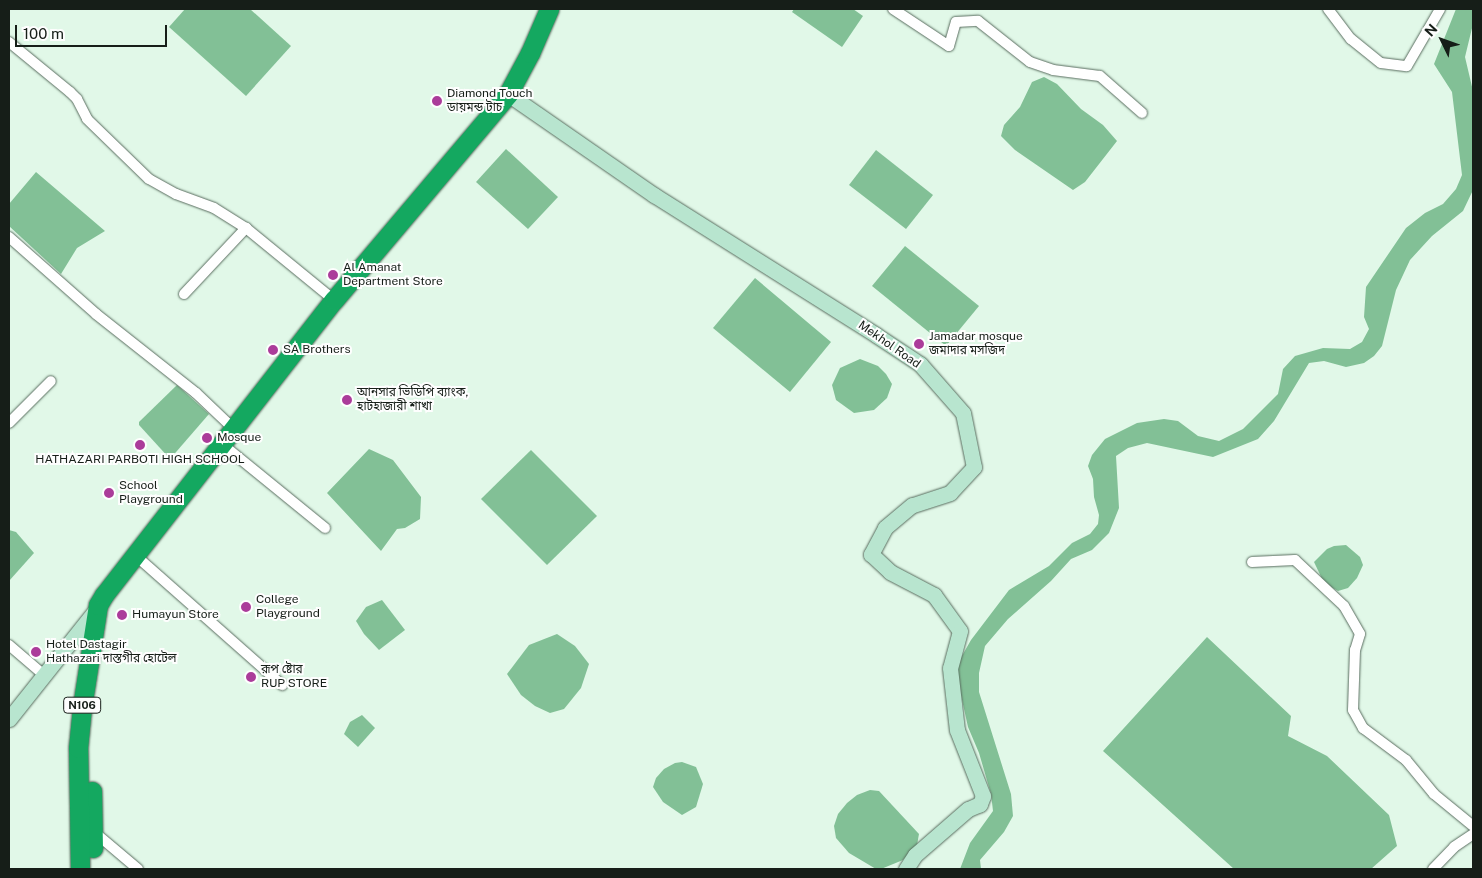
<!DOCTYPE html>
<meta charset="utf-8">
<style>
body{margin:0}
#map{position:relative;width:1482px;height:878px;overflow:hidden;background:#e1f8e8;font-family:"Public Sans","Noto Sans Bengali",sans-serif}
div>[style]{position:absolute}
.water>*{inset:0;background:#82c096}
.roads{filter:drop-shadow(0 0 1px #596d5f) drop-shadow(0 0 1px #596d5f)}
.street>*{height:10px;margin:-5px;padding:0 5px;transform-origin:5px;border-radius:5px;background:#fff}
.secondary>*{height:15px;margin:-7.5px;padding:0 7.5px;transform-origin:7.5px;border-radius:7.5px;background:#b8e5cf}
.highway>*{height:19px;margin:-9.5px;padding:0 9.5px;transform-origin:9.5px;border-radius:9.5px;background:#14a860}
.dots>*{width:14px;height:14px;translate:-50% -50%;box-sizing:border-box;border:2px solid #fefefe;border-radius:50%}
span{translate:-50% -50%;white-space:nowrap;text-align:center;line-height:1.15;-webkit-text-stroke:4px #fefefe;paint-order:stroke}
.shield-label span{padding:1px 4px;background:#fefefe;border:1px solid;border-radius:4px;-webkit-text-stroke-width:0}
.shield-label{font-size:11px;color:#161e18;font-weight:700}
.poi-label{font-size:12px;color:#161e18}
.left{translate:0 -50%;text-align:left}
.street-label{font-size:12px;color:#161e18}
.frame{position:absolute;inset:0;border:10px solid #161e18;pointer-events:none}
.north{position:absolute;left:1417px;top:15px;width:50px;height:50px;-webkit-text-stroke:4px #fefefe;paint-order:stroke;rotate:312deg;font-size:14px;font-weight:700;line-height:20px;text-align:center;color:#161e18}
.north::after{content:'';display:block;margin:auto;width:18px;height:22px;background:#161e18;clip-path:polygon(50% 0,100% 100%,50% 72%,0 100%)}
.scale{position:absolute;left:15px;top:25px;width:152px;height:22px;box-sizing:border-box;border:2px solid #161e18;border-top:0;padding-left:6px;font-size:15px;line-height:18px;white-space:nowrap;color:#161e18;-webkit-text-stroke:4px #fefefe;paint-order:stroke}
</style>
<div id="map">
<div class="water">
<div style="clip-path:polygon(185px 9px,250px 9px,291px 46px,246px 96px,169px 27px)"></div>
<div style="clip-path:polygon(794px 9px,853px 9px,863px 16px,842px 47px,792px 12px)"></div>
<div style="clip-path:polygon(1456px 9px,1473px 9px,1473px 24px,1465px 57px,1473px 91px,1473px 190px,1463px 211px,1432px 236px,1410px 260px,1396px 290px,1382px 346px,1374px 356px,1364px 363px,1346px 367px,1324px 361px,1309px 363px,1274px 421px,1258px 439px,1213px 457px,1147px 443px,1128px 448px,1116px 456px,1119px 508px,1109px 533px,1092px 550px,1071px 559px,1051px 581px,1008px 619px,985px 646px,979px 673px,979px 692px,1011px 794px,1013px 816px,1004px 832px,980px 860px,981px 869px,960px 869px,970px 843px,993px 811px,991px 794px,979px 753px,968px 727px,955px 668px,971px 640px,1009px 590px,1049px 566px,1072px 543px,1090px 534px,1098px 524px,1099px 515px,1094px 497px,1093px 479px,1088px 466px,1092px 455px,1105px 439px,1137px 423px,1164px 419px,1178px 421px,1198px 436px,1219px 441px,1243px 429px,1278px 394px,1283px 369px,1295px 356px,1323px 348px,1350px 349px,1362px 342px,1369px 329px,1364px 317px,1366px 287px,1406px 228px,1425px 213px,1443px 204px,1456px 189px,1462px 175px,1452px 92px,1434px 64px)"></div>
<div style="clip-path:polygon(1044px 77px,1057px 84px,1081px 109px,1103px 125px,1117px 141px,1085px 182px,1073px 190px,1015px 150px,1001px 136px,1004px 125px,1020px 107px,1032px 82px)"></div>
<div style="clip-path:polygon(506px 149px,558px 197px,528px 229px,476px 182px)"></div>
<div style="clip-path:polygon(876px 150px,933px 195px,906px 229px,849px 185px)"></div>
<div style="clip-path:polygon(36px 172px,105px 231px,77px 248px,61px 274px,9px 226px,9px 204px)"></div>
<div style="clip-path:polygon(905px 246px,979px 306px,946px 346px,872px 286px)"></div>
<div style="clip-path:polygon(755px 278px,831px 342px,790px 392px,713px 328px)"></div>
<div style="clip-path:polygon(860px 359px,878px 366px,886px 374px,892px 384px,887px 398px,874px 410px,854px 413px,836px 400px,832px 385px,840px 368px)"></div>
<div style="clip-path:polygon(177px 385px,209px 414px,170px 459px,139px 425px,139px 422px)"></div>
<div style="clip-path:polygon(369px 449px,393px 460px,421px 497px,420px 519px,405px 528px,397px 529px,381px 551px,327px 493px)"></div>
<div style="clip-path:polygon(531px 450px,597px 516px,547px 565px,481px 499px)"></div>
<div style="clip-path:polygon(9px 530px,16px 532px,34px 553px,9px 581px)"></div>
<div style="clip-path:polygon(1346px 545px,1360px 557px,1363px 565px,1357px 578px,1348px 588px,1338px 591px,1324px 583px,1314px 562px,1327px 549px,1334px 546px)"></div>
<div style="clip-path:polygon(382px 600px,405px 630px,379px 650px,364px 634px,356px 621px,366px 607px)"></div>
<div style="clip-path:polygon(557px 634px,575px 646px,589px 664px,581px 688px,564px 709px,550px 713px,535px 706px,521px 695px,507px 674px,529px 645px)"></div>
<div style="clip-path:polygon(1207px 637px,1291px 716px,1288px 736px,1327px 756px,1389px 815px,1397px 846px,1371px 869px,1234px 869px,1103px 751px)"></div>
<div style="clip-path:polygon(362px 715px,375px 728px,358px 747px,344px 734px,350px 722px)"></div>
<div style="clip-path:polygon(682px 762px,696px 767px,703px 784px,696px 807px,682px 815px,663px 802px,653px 787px,656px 778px,664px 769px,675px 763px)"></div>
<div style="clip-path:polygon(870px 790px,879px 791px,919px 834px,917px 845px,903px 860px,881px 869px,876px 869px,849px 853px,836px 838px,834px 826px,838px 814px,847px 803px,857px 795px)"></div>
</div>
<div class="roads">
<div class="street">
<div style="left:893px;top:9px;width:67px;rotate:33.5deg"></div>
<div style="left:949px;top:46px;width:25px;rotate:-74deg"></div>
<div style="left:956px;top:22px;width:22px;rotate:-3deg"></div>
<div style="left:978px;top:21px;width:66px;rotate:38.3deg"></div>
<div style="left:1030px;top:62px;width:24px;rotate:19deg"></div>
<div style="left:1053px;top:70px;width:47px;rotate:7.3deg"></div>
<div style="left:1100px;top:76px;width:56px;rotate:41.4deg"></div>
<div style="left:1328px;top:9px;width:38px;rotate:53deg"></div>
<div style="left:1351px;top:39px;width:38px;rotate:39deg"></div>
<div style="left:1381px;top:63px;width:26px;rotate:7deg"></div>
<div style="left:1407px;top:66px;width:66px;rotate:-59.9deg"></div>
<div style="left:9px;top:42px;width:79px;rotate:39.3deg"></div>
<div style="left:70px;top:92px;width:10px;rotate:45deg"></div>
<div style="left:77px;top:99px;width:22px;rotate:63deg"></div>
<div style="left:87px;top:119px;width:86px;rotate:44.1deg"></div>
<div style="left:149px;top:179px;width:31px;rotate:29deg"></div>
<div style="left:176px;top:194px;width:40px;rotate:20.2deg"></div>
<div style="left:214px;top:208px;width:38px;rotate:32deg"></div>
<div style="left:246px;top:228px;width:114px;rotate:39.3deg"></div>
<div style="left:9px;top:237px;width:116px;rotate:41.5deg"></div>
<div style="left:96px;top:314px;width:127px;rotate:38.3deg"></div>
<div style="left:196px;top:393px;width:52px;rotate:43.5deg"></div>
<div style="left:184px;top:294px;width:91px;rotate:-46.8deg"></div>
<div style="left:9px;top:423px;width:59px;rotate:-45deg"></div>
<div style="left:222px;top:444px;width:133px;rotate:39.2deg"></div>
<div style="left:134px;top:554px;width:198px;rotate:41.5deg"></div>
<div style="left:1252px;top:562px;width:43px;rotate:-2.7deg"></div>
<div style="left:1295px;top:560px;width:67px;rotate:43.2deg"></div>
<div style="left:1344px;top:606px;width:32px;rotate:60deg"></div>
<div style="left:1360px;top:634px;width:17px;rotate:107deg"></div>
<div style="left:1355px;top:650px;width:60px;rotate:91.9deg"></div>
<div style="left:1353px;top:710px;width:21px;rotate:61deg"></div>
<div style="left:1363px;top:728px;width:54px;rotate:36.7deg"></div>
<div style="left:1406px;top:760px;width:44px;rotate:50.5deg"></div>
<div style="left:1434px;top:794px;width:50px;rotate:39.4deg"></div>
<div style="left:9px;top:645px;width:46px;rotate:40.6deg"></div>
<div style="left:93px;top:831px;width:59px;rotate:40.2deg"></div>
<div style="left:1433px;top:869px;width:30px;rotate:-46deg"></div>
<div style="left:1454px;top:847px;width:23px;rotate:-34deg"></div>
</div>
<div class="secondary">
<div style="left:508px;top:94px;width:178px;rotate:34.7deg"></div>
<div style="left:654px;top:195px;width:262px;rotate:32.2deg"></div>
<div style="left:876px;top:335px;width:53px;rotate:33.4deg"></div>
<div style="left:920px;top:364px;width:65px;rotate:48.7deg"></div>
<div style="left:963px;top:413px;width:55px;rotate:78.5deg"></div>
<div style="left:974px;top:467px;width:35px;rotate:133deg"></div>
<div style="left:950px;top:493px;width:40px;rotate:162deg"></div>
<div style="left:912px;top:505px;width:35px;rotate:140deg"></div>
<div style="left:885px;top:528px;width:30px;rotate:118deg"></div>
<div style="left:871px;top:554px;width:26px;rotate:43deg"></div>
<div style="left:890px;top:572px;width:50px;rotate:27.6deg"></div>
<div style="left:934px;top:595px;width:44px;rotate:54.2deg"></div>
<div style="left:960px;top:631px;width:38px;rotate:105deg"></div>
<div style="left:950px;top:668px;width:62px;rotate:83.6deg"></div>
<div style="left:957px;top:730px;width:71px;rotate:68.5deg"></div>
<div style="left:983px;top:796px;width:9px;rotate:111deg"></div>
<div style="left:980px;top:804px;width:13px;rotate:157deg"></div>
<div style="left:968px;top:809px;width:70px;rotate:139deg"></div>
<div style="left:915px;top:855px;width:17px;rotate:123deg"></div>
<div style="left:9px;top:719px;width:143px;rotate:-51.5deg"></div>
</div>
<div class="highway">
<div style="left:92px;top:791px;width:57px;rotate:89deg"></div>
<div style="left:80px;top:869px;width:121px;rotate:-90.9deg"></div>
<div style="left:78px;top:748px;width:41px;rotate:-84.4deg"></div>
<div style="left:82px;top:707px;width:103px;rotate:-81.1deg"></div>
<div style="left:98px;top:605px;width:12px;rotate:-59deg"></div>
<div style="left:104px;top:595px;width:374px;rotate:-52.1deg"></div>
<div style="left:334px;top:300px;width:270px;rotate:-49.8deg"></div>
<div style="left:508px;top:94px;width:47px;rotate:-61.8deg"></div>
<div style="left:530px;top:53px;width:48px;rotate:-66.6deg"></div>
</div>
</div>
<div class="dots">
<div style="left:437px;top:101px;background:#ab3c9a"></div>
<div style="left:333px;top:275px;background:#ab3c9a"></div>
<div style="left:919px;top:344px;background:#ab3c9a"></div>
<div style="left:273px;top:350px;background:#ab3c9a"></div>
<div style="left:347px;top:400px;background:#ab3c9a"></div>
<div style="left:207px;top:438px;background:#ab3c9a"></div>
<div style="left:140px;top:445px;background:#ab3c9a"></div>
<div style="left:109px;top:493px;background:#ab3c9a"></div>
<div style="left:246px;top:607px;background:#ab3c9a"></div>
<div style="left:122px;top:615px;background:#ab3c9a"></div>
<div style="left:36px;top:652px;background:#ab3c9a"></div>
<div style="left:251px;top:677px;background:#ab3c9a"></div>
</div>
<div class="shield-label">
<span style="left:82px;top:705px">N106</span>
</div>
<div class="poi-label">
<span class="left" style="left:447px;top:101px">Diamond Touch<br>ডায়মন্ড টাচ</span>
<span class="left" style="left:343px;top:275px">Al Amanat<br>Department Store</span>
<span class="left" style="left:929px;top:344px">Jamadar mosque<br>জমাদার মসজিদ</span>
<span class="left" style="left:283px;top:350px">SA Brothers</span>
<span class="left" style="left:357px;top:400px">আনসার ভিডিপি ব্যাংক,<br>হাটহাজারী শাখা</span>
<span class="left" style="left:217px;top:438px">Mosque</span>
<span style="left:140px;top:460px">HATHAZARI PARBOTI HIGH SCHOOL</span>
<span class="left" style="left:119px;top:493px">School<br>Playground</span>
<span class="left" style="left:256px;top:607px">College<br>Playground</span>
<span class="left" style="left:132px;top:615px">Humayun Store</span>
<span class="left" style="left:46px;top:652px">Hotel Dastagir<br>Hathazari দাস্তগীর হোটেল</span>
<span class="left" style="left:261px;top:677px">রূপ ষ্টোর<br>RUP STORE</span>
</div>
<div class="street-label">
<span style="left:889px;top:345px;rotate:35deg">Mekhol Road</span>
</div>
<div class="frame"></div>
<div class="north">N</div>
<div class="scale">100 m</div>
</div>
